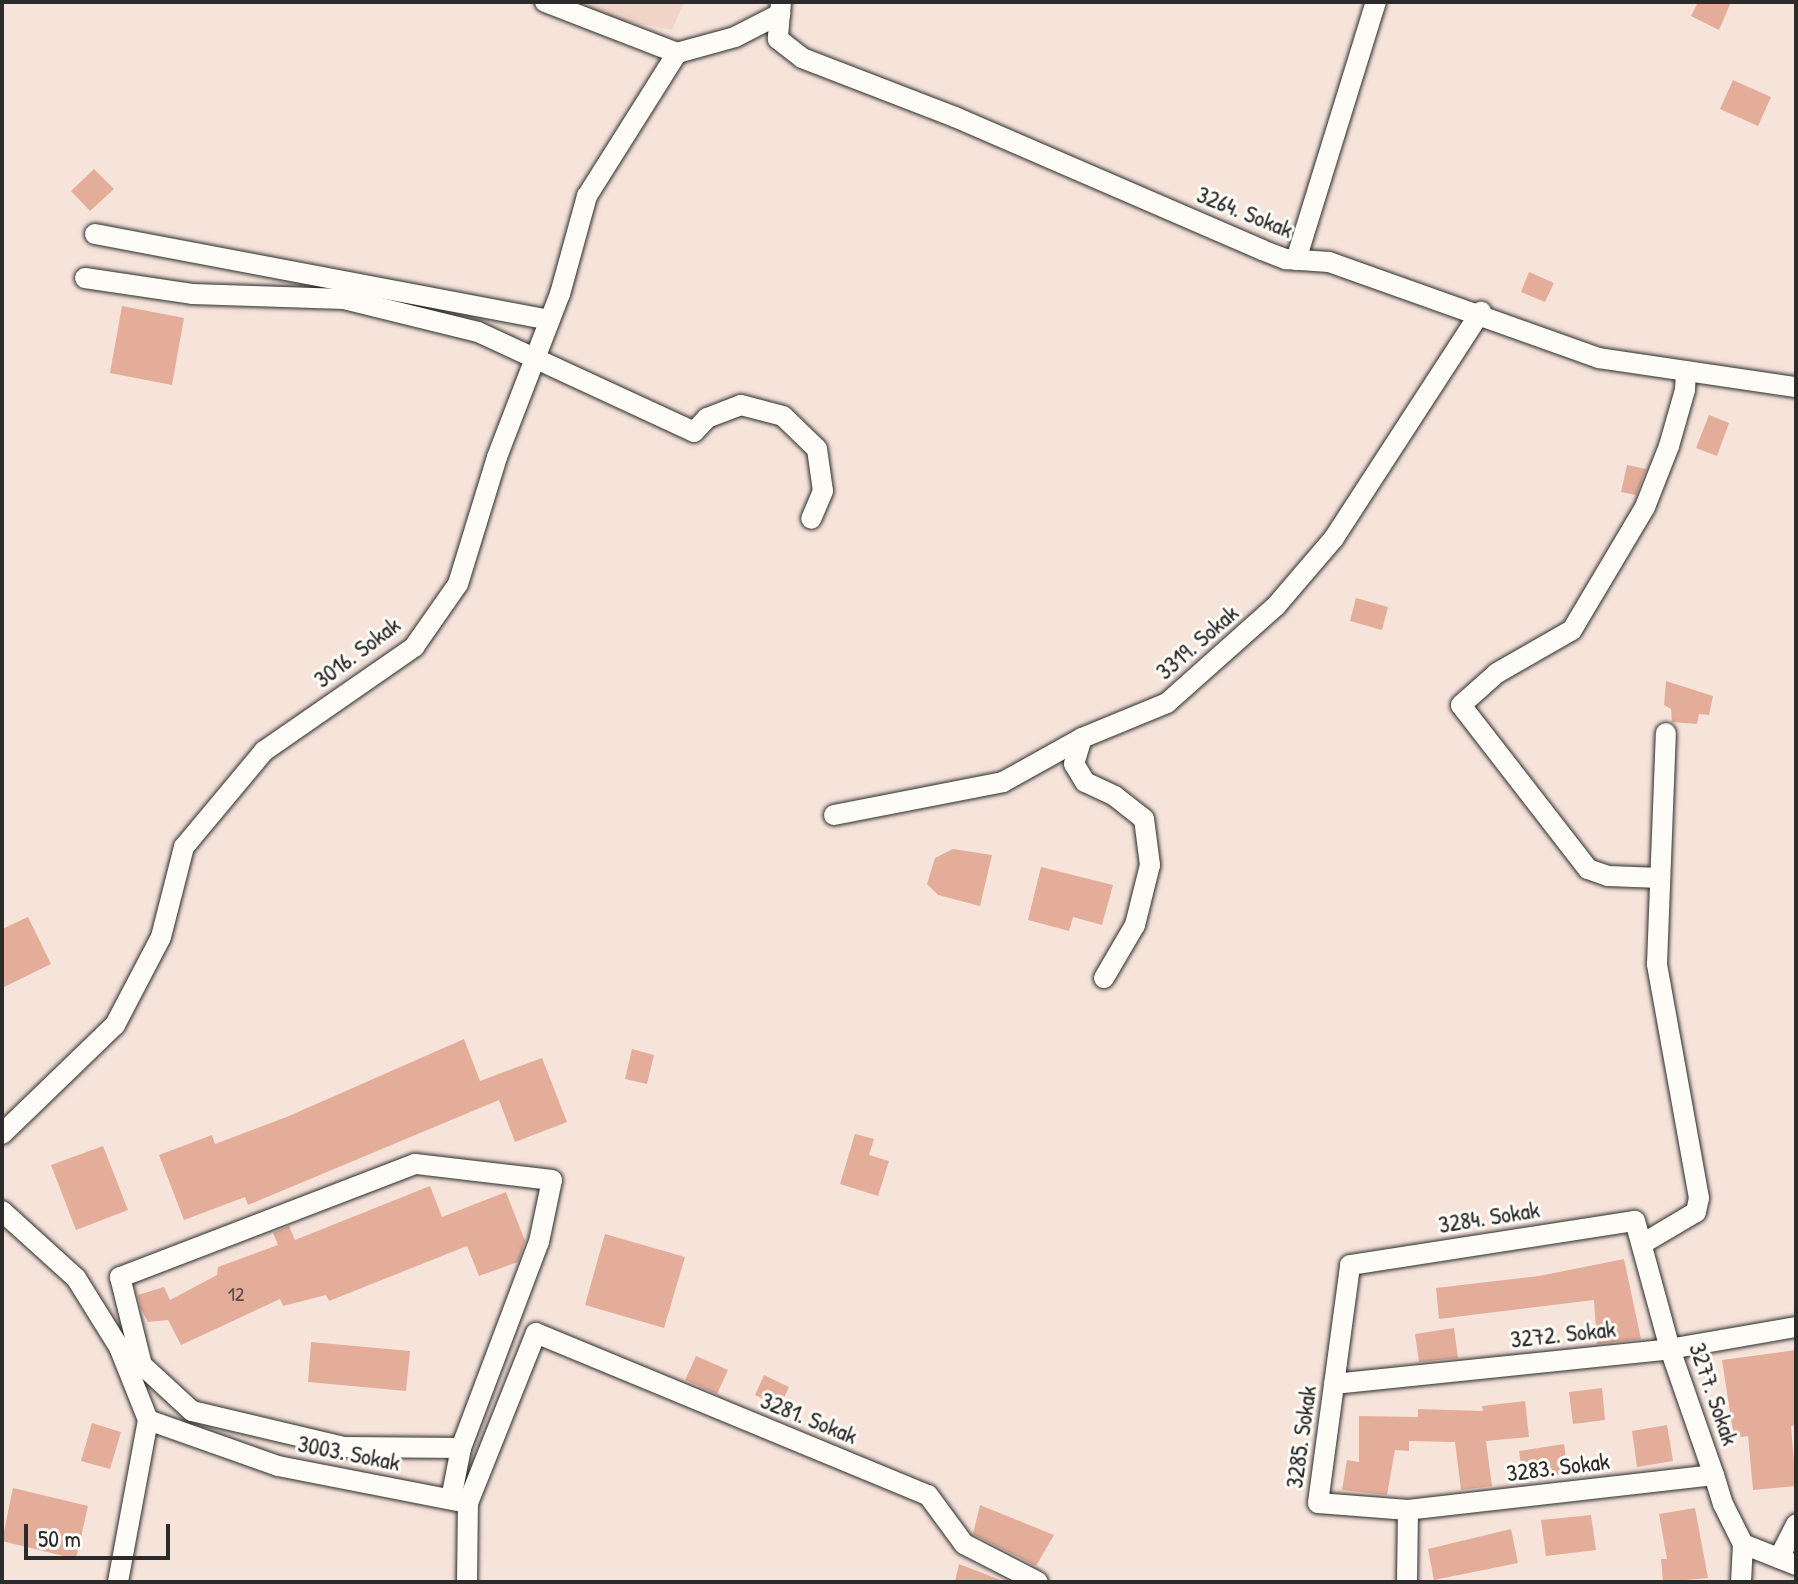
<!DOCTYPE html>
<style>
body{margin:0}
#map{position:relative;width:1798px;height:1584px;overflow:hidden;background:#f6e4db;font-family:"Patrick Hand",sans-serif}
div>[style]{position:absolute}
.built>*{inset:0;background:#f1d4c8}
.building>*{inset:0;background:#e4ad9a}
.roads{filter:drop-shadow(0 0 2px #2b2b2b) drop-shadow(0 0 2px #2b2b2b)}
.minor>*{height:20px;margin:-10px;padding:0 10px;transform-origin:10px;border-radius:10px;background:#fdfcf7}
span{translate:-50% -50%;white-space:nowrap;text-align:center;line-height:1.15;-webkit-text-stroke:6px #fdfcf7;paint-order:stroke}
.number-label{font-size:20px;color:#594c47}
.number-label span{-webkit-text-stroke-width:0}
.street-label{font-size:24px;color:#2b2b2b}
.frame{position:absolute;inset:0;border:4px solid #2b2b2b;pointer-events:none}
.scale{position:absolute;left:24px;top:1524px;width:146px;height:36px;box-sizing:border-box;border:4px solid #2b2b2b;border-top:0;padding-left:10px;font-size:24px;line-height:28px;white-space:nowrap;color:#2b2b2b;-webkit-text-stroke:6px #fdfcf7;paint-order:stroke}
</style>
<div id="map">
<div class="built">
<div style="clip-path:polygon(571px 2px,684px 2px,672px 30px,605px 17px)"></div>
</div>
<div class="building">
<div style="clip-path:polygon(1698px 2px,1731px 2px,1719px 30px,1691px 16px)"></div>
<div style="clip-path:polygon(1733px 80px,1771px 97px,1758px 126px,1720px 109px)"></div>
<div style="clip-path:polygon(94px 169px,114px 189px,90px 211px,71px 191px)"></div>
<div style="clip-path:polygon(1529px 272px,1554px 283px,1545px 302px,1521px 292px)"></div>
<div style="clip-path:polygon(122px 306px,184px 318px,172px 385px,110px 373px)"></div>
<div style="clip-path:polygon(1709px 415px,1729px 423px,1717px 456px,1696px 448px)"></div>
<div style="clip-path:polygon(1627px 465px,1646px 469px,1636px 495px,1621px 492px)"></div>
<div style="clip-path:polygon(1356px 598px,1388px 607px,1382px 630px,1350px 621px)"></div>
<div style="clip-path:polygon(1666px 681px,1713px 696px,1709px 715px,1699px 714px,1697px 724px,1672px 722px,1671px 709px,1664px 705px)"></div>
<div style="clip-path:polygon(953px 849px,992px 855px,980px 906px,938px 895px,927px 884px,935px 858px)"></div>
<div style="clip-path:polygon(1041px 867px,1113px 885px,1102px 925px,1073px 917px,1069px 931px,1028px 920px)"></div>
<div style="clip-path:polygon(28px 917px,51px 964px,2px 988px,2px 929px)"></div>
<div style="clip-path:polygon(464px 1039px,480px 1081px,542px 1058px,567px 1122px,515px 1142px,499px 1100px,248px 1205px,245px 1197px,184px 1220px,159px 1155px,212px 1135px,215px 1144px,289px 1116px)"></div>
<div style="clip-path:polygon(632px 1049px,654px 1055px,647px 1084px,625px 1079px)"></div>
<div style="clip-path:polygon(855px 1134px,874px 1139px,869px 1155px,889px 1161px,878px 1196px,840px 1184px)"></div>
<div style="clip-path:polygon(103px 1146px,128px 1210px,76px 1230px,51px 1165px)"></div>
<div style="clip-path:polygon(430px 1186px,442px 1217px,506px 1192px,525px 1241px,518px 1262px,479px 1276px,467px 1246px,329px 1301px,326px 1295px,283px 1306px,280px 1299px,181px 1345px,168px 1320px,148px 1322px,141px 1309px,138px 1295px,164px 1287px,170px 1300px,217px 1275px,218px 1267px,278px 1245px,273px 1233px,289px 1226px,295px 1240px)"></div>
<div style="clip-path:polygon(605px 1234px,685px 1257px,664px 1328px,585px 1305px)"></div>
<div style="clip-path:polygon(1624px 1259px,1641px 1339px,1597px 1344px,1594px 1300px,1439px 1319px,1436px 1288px,1539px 1276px)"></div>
<div style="clip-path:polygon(1454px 1328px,1458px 1358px,1419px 1362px,1415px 1334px)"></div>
<div style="clip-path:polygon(311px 1342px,410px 1351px,406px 1391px,308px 1382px)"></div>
<div style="clip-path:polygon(1796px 1350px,1796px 1425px,1791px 1426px,1796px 1486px,1753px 1490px,1748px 1436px,1734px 1438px,1722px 1360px)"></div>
<div style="clip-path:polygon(696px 1356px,728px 1370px,717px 1394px,685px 1380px)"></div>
<div style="clip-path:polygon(764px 1375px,789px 1387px,780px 1406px,755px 1395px)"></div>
<div style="clip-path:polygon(1602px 1388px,1605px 1420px,1573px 1424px,1569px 1392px)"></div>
<div style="clip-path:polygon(1525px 1401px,1529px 1437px,1486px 1441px,1492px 1486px,1461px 1490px,1455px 1442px,1409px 1441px,1409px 1451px,1395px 1450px,1387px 1495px,1342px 1490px,1347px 1460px,1359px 1462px,1359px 1416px,1418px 1417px,1418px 1409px,1483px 1411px,1482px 1406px)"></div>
<div style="clip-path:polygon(92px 1423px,121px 1432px,110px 1469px,81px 1461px)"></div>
<div style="clip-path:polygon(1667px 1425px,1673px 1461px,1637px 1467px,1632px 1431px)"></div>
<div style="clip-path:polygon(1564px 1444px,1568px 1473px,1523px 1479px,1519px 1451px)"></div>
<div style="clip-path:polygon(13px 1488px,88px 1506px,76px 1559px,2px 1541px)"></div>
<div style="clip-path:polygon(980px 1505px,1054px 1535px,1036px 1566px,973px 1534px)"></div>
<div style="clip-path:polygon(1695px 1508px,1708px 1578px,1663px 1582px,1661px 1559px,1667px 1559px,1659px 1514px)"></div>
<div style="clip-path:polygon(1591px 1515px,1596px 1550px,1546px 1556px,1541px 1520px)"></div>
<div style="clip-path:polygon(1511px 1529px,1518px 1563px,1434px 1580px,1428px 1549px)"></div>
<div style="clip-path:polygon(959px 1564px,1003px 1581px,1003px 1582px,955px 1582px)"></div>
</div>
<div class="roads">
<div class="minor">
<div style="left:545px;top:2px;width:142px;rotate:21.1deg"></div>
<div style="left:677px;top:53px;width:60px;rotate:-15.4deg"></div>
<div style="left:735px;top:37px;width:51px;rotate:-27.1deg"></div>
<div style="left:781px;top:2px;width:37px;rotate:95deg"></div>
<div style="left:778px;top:39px;width:31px;rotate:38deg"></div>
<div style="left:802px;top:58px;width:164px;rotate:21.1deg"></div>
<div style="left:955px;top:117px;width:335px;rotate:23.4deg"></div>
<div style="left:1262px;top:250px;width:26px;rotate:21deg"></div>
<div style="left:1286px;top:259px;width:43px;rotate:4deg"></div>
<div style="left:1329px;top:262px;width:287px;rotate:19.6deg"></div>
<div style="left:1599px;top:358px;width:199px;rotate:8.4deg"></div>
<div style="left:95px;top:234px;width:463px;rotate:10.7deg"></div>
<div style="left:1296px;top:260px;width:270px;rotate:-72.8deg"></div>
<div style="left:85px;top:278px;width:108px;rotate:8.5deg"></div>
<div style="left:192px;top:294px;width:152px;rotate:1.9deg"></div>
<div style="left:344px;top:299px;width:138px;rotate:13.8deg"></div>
<div style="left:478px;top:332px;width:238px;rotate:24.8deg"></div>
<div style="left:694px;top:432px;width:19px;rotate:-47deg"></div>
<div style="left:707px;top:418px;width:36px;rotate:-21deg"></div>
<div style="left:741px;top:405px;width:43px;rotate:14.7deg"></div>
<div style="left:783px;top:416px;width:47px;rotate:44.1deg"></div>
<div style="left:817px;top:449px;width:42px;rotate:81.9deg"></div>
<div style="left:823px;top:491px;width:30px;rotate:113deg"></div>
<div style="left:834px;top:815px;width:172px;rotate:-11deg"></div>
<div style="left:1003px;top:782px;width:90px;rotate:-29.1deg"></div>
<div style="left:1660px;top:878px;width:52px;rotate:-177.8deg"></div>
<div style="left:1608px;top:876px;width:21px;rotate:-161deg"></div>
<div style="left:1588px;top:869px;width:207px;rotate:-127.8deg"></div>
<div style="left:1461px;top:705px;width:48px;rotate:-41.6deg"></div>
<div style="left:1497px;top:673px;width:86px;rotate:-29.8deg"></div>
<div style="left:1572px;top:630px;width:143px;rotate:-59.3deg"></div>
<div style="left:1645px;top:507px;width:66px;rotate:-68.5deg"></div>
<div style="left:1669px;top:446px;width:58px;rotate:-74.1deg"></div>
<div style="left:1685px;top:390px;width:19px;rotate:-87deg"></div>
<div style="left:1104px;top:978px;width:61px;rotate:-59.7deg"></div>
<div style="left:1135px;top:925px;width:62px;rotate:-76deg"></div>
<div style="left:1150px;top:865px;width:46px;rotate:-97.4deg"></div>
<div style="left:1144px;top:819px;width:37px;rotate:-142deg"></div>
<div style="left:1115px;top:796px;width:33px;rotate:-155deg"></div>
<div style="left:1085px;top:782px;width:21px;rotate:-121deg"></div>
<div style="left:1074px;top:764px;width:27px;rotate:-73deg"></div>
<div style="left:1082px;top:738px;width:92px;rotate:-22.4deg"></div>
<div style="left:1167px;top:703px;width:146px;rotate:-41.7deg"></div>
<div style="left:1276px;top:606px;width:89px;rotate:-49.5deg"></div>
<div style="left:1334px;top:538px;width:270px;rotate:-57deg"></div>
<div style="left:2px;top:1134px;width:157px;rotate:-44deg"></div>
<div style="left:115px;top:1025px;width:99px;rotate:-62.4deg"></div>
<div style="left:161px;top:937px;width:93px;rotate:-75.7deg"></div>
<div style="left:184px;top:847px;width:125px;rotate:-50.2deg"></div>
<div style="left:264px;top:751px;width:183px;rotate:-34.7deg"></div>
<div style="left:414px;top:647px;width:77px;rotate:-55.1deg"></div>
<div style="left:458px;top:584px;width:133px;rotate:-72.9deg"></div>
<div style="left:497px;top:457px;width:175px;rotate:-68.9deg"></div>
<div style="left:560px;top:294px;width:102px;rotate:-74.6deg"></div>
<div style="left:587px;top:196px;width:169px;rotate:-57.8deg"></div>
<div style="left:2px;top:1211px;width:100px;rotate:42.2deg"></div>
<div style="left:76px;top:1278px;width:81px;rotate:58.1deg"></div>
<div style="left:119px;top:1347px;width:79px;rotate:68.3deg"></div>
<div style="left:148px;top:1420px;width:165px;rotate:100.5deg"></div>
<div style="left:1642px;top:1244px;width:63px;rotate:-30.7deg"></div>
<div style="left:1696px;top:1212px;width:14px;rotate:-78deg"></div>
<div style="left:1699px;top:1198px;width:238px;rotate:-100.2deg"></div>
<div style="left:1657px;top:964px;width:231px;rotate:-87.8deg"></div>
<div style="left:1334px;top:1384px;width:338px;rotate:-5.9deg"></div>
<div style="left:1670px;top:1349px;width:128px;rotate:-9.9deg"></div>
<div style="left:148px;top:1420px;width:138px;rotate:19.5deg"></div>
<div style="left:278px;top:1466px;width:189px;rotate:11deg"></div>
<div style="left:1714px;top:1475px;width:308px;rotate:173.5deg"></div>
<div style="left:1408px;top:1510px;width:90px;rotate:-175.6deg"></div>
<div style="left:1318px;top:1503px;width:240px;rotate:-82.3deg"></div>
<div style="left:1350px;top:1265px;width:288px;rotate:-8.8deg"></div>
<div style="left:1635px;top:1221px;width:133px;rotate:74.7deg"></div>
<div style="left:1670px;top:1349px;width:133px;rotate:70.8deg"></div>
<div style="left:1714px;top:1475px;width:30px;rotate:73deg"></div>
<div style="left:1723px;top:1504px;width:45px;rotate:63.4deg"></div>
<div style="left:1743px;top:1544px;width:38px;rotate:93deg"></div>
<div style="left:451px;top:1499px;width:52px;rotate:-78.9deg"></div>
<div style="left:461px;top:1448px;width:220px;rotate:-69.3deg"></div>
<div style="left:539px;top:1242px;width:63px;rotate:-78.2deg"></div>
<div style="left:552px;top:1180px;width:138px;rotate:-173.3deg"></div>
<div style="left:415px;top:1164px;width:316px;rotate:159deg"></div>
<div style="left:120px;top:1277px;width:91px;rotate:76deg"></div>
<div style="left:142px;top:1365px;width:68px;rotate:42.6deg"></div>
<div style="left:192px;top:1411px;width:156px;rotate:13.3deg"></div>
<div style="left:344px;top:1447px;width:117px;rotate:0.5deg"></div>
<div style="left:1743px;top:1544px;width:57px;rotate:21.6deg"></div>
<div style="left:1779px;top:1558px;width:38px;rotate:-63deg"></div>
<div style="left:467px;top:1582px;width:79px;rotate:-89.3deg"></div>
<div style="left:468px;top:1503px;width:183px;rotate:-68.2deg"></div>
<div style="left:536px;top:1333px;width:424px;rotate:22.5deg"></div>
<div style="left:928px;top:1495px;width:61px;rotate:53.7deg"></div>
<div style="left:964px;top:1544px;width:83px;rotate:27.2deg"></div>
<div style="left:1407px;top:1582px;width:72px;rotate:-89.2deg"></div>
</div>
</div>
<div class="number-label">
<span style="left:236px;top:1293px">12</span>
</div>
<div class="street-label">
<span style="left:1245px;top:212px;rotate:22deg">3264. Sokak</span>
<span style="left:1197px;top:642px;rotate:-41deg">3319. Sokak</span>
<span style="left:357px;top:652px;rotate:-37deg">3016. Sokak</span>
<span style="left:1489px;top:1217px;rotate:-9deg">3284. Sokak</span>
<span style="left:1563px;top:1334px;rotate:-6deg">3272. Sokak</span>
<span style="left:1714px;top:1394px;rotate:71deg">3277. Sokak</span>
<span style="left:809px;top:1418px;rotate:22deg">3281. Sokak</span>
<span style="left:1301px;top:1437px;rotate:-82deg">3285. Sokak</span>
<span style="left:349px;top:1453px;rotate:11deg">3003. Sokak</span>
<span style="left:1558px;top:1467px;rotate:-7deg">3283. Sokak</span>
</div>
<div class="frame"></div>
<div class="scale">50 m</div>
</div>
